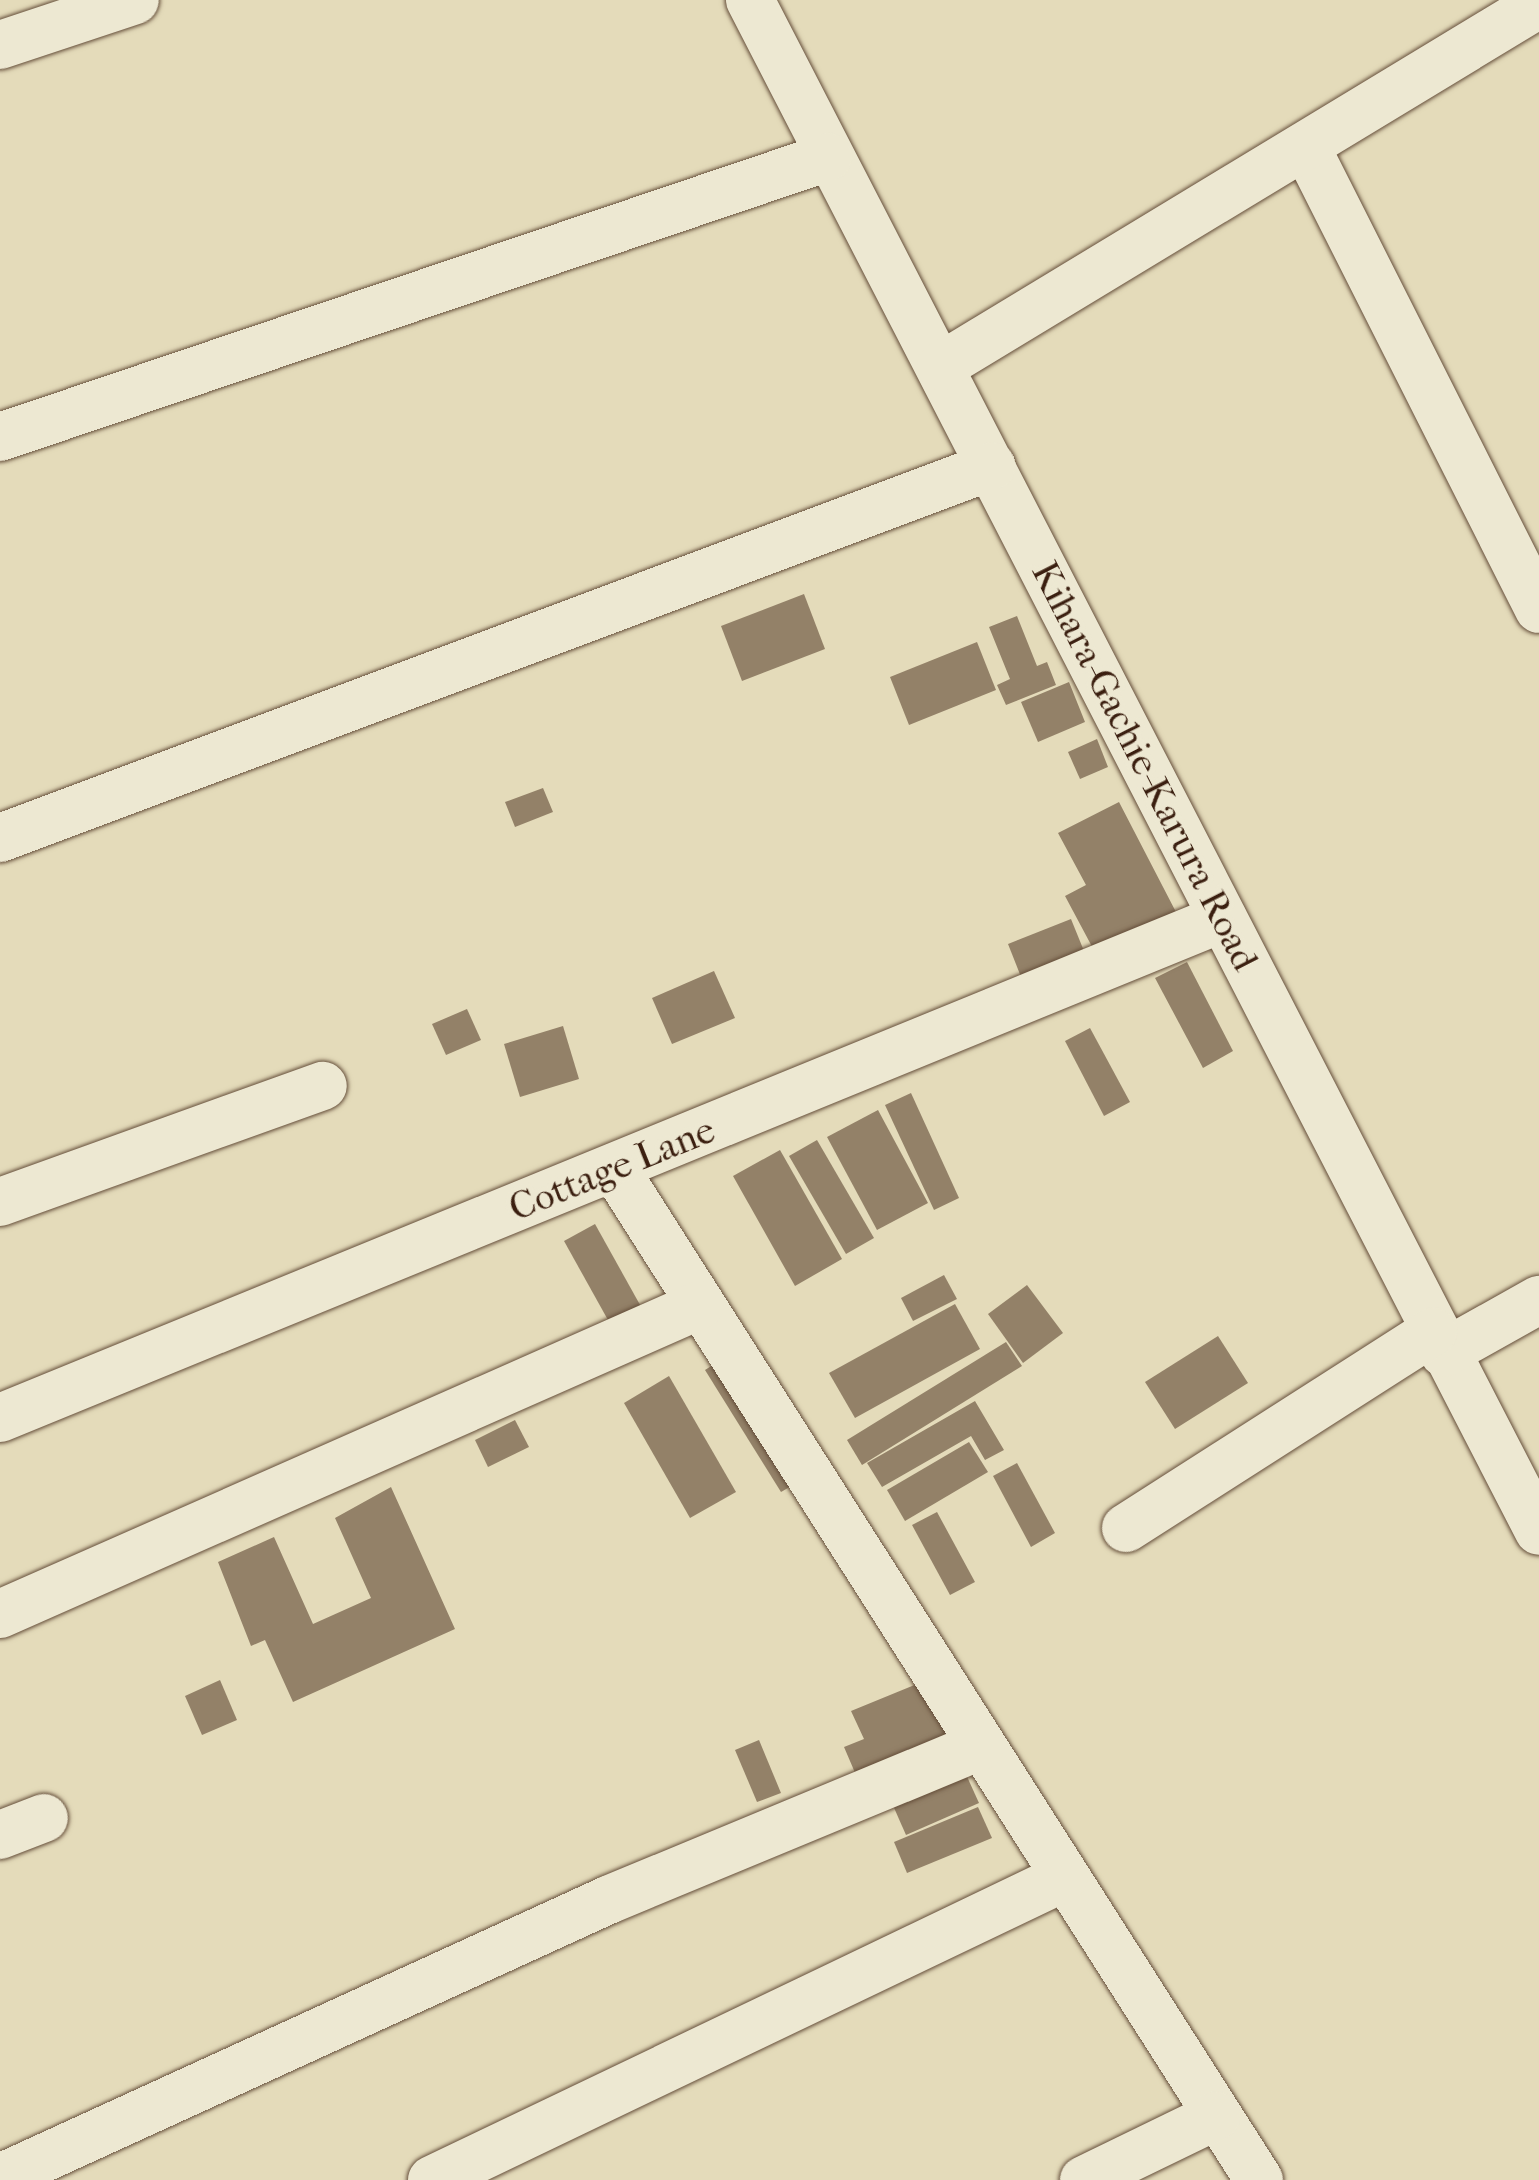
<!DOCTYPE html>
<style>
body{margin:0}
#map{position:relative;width:1539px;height:2180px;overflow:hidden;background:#e4dbba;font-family:"IM FELL French Canon",serif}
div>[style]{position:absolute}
.building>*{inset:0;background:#938168}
.roads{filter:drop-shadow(0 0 2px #654e3a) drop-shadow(0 0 2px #654e3a)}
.minor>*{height:48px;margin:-24px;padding:0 24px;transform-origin:24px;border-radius:24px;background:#ede8d2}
span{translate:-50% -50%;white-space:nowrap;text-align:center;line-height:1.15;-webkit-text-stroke:10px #ede8d2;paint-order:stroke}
.street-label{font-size:38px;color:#3b1f10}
</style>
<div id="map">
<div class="building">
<div style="clip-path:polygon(804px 594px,825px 649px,742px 681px,721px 626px)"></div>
<div style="clip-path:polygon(1017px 616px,1037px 666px,1047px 662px,1056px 685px,1006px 705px,997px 685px,1010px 679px,989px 627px)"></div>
<div style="clip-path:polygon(977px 642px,996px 690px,909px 725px,890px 677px)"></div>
<div style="clip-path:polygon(1069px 682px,1085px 722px,1038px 742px,1021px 702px)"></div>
<div style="clip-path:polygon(1097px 739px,1108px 767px,1080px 779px,1068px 752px)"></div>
<div style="clip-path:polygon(543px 788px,553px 812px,515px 827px,505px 802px)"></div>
<div style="clip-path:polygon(1119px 802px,1177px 914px,1097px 956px,1065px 896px,1086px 885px,1058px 833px)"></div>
<div style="clip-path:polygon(1071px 919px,1086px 956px,1023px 982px,1008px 944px)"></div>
<div style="clip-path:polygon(1187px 962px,1233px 1051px,1203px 1068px,1155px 978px)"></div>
<div style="clip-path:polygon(714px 971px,735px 1018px,672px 1044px,652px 998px)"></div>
<div style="clip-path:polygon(467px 1009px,481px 1040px,446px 1055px,432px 1024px)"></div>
<div style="clip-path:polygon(563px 1026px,579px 1079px,520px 1097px,504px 1044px)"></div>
<div style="clip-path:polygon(1090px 1028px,1130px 1102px,1104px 1116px,1065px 1041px)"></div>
<div style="clip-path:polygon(911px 1093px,959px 1198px,934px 1210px,885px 1105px)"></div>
<div style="clip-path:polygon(878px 1110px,928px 1203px,877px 1230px,827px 1137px)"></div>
<div style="clip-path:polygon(817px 1140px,874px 1238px,846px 1254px,789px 1156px)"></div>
<div style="clip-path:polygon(780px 1150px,842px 1259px,795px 1286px,733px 1176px)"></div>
<div style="clip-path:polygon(595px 1224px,649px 1321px,618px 1338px,564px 1241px)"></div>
<div style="clip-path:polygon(944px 1275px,957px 1299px,913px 1321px,901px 1298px)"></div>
<div style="clip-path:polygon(1027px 1285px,1063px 1333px,1023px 1363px,988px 1314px)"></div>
<div style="clip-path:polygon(955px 1304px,980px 1349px,855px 1418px,829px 1373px)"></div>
<div style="clip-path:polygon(1218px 1336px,1248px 1383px,1175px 1429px,1145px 1382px)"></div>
<div style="clip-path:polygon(1006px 1342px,1022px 1366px,862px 1465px,847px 1440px)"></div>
<div style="clip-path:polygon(730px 1354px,807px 1477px,781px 1492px,705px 1370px)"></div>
<div style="clip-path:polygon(669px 1376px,736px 1492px,690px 1518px,624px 1403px)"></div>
<div style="clip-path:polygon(975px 1401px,1004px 1450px,985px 1460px,971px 1436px,882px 1487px,867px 1463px)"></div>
<div style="clip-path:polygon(515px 1420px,529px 1447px,488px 1467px,475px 1440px)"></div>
<div style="clip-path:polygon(969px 1442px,988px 1472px,905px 1521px,887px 1490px)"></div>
<div style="clip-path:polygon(1017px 1463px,1055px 1533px,1031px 1547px,993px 1476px)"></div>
<div style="clip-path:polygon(391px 1487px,455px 1629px,293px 1702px,265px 1640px,251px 1646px,218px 1562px,274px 1537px,313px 1624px,371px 1598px,335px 1518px)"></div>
<div style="clip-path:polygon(937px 1512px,975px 1582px,950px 1595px,912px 1525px)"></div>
<div style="clip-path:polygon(934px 1677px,960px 1740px,859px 1782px,844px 1747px,864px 1739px,851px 1711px)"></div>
<div style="clip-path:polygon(220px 1680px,237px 1720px,202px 1735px,185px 1696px)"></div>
<div style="clip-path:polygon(759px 1740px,781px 1793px,757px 1802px,735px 1750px)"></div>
<div style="clip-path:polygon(964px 1770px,979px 1803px,906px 1835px,891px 1801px)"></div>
<div style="clip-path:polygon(978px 1807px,992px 1838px,907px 1873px,894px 1842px)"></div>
</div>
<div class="roads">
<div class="minor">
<div style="left:750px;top:0;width:1722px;rotate:62.74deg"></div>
<div style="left:0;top:45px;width:142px;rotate:-18.4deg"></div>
<div style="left:1307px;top:149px;width:515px;rotate:63.24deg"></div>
<div style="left:941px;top:366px;width:699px;rotate:-31.19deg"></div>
<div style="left:0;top:437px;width:874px;rotate:-18.68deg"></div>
<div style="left:0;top:838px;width:1059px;rotate:-20.56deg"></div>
<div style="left:614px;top:1168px;width:1200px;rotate:57.49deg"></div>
<div style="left:0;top:1202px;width:343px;rotate:-19.8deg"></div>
<div style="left:1444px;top:1353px;width:109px;rotate:-29.2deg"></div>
<div style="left:0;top:1418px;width:1321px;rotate:-22.24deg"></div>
<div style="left:1126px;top:1528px;width:364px;rotate:-32.6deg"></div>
<div style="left:0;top:1614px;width:765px;rotate:-23.82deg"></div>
<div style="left:0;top:1835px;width:47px;rotate:-21.1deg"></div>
<div style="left:0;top:2178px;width:669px;rotate:-24.57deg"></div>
<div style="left:608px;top:1900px;width:403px;rotate:-22.5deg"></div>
<div style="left:432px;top:2180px;width:700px;rotate:-25.58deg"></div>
<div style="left:1084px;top:2180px;width:147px;rotate:-25.9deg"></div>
</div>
</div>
<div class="street-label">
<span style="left:1145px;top:766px;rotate:63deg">Kihara-Gachie-Karura Road</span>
<span style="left:612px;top:1169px;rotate:-22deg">Cottage Lane</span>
</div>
</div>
